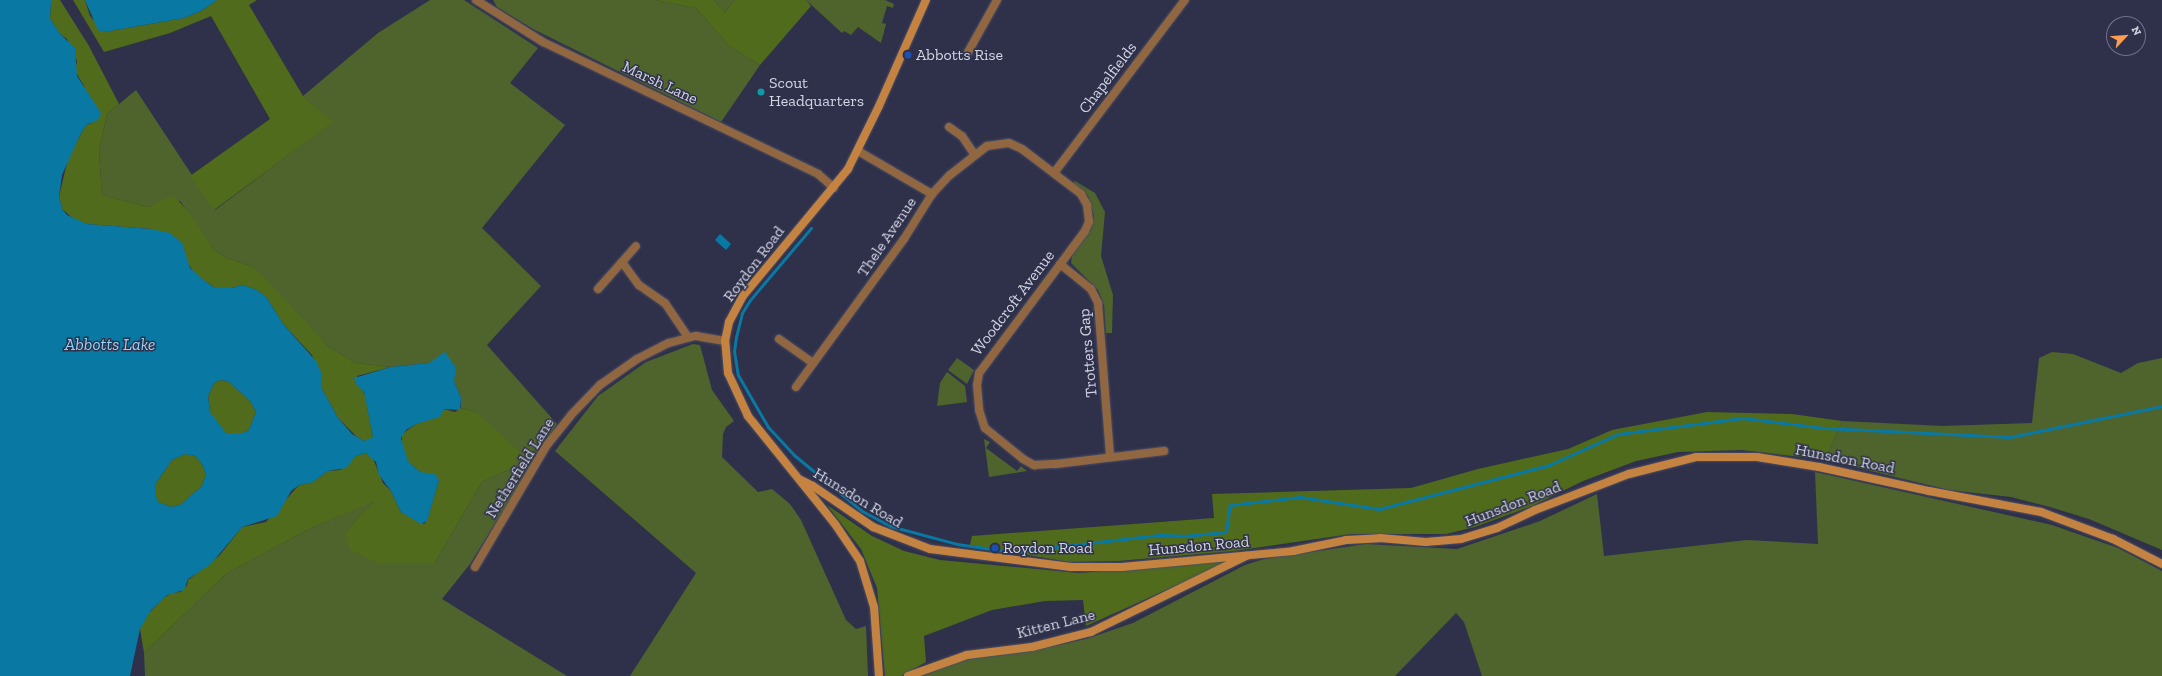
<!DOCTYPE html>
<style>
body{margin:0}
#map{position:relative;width:2162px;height:676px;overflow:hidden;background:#2f314a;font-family:"Zilla Slab",serif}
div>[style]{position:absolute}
.green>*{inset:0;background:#4f642c}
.forest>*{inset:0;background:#506b1b}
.water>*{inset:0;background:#0978a3}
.stream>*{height:3px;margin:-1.5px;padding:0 1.5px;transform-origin:1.5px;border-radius:1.5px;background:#0978a3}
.roads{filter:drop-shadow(0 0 1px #4c4e66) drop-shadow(0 0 1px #4c4e66)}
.street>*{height:8px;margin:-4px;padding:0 4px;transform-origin:4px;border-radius:4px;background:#916741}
.secondary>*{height:8px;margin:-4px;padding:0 4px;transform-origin:4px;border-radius:4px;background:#c58341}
.dots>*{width:11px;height:11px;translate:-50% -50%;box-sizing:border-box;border:2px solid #2f314a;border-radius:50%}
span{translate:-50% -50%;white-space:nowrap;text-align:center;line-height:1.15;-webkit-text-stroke:3px #2f314a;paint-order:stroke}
.poi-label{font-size:16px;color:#d2d4e4}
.left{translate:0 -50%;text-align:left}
.street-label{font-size:16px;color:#d2d4e4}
.water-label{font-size:17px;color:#92d4f8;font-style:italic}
.north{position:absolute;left:2106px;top:16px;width:40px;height:40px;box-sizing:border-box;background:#2f314a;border:1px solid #707288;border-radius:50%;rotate:64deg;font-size:11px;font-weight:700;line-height:16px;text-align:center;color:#d2d4e4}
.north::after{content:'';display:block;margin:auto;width:14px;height:18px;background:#fc9d53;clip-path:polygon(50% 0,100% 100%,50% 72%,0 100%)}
</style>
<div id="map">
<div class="green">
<div style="clip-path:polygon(430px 0,464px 0,538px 48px,510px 83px,565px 125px,482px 228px,541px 286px,487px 345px,557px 424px,470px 564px,442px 599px,567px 676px,145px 676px,144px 653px,226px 574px,311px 528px,374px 501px,345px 532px,434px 564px,482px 482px,512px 468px,476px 412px,461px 408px,461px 398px,454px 381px,455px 368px,439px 358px,429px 363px,391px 367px,356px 363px,329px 347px,251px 266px,227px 258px,214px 250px,180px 201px,157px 203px,148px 207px,102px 195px,99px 151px,107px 114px,136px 90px,215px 210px,332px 122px,303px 96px,378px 33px)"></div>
<div style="clip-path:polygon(493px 0,654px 0,696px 8px,729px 46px,760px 65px,721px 122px,533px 29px,497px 7px)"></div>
<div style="clip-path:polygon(714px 0,735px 0,725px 12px)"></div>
<div style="clip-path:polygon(806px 0,885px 0,894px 4px,893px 8px,887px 6px,882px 23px,886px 24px,881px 43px,858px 27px,851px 35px,844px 31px,842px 33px)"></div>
<div style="clip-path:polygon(1075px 181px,1095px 193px,1105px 212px,1101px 256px,1113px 295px,1112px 333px,1106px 333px,1104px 305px,1098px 290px,1071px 263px,1072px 256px,1091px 229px,1094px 216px,1088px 196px,1073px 183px)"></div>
<div style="clip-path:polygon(693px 344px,700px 345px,712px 390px,734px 421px,726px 427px,723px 434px,722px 457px,758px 492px,772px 489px,790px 504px,801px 520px,846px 620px,856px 629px,866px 626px,868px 676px,630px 676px,696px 573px,555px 451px,598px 396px,646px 362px)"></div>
<div style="clip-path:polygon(2052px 352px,2073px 354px,2121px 373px,2138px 363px,2162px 358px,2162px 550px,2089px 519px,2050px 507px,2011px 497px,1949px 490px,1825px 460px,1842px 421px,1943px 426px,2032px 423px,2039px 358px)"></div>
<div style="clip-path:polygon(957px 358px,974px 370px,967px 384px,948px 370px)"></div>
<div style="clip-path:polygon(947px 372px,965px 386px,967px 402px,937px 406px,940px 383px)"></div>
<div style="clip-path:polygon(984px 439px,990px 442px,986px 448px,1017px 471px,1021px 466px,1027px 471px,989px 477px)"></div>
<div style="clip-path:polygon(1815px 472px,2052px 525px,2118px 548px,2162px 571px,2162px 676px,1482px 676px,1464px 622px,1456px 613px,1395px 676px,921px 676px,947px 665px,978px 657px,1036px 650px,1086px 639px,1133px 623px,1245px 565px,1264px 559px,1366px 544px,1457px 549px,1540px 521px,1597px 494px,1604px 556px,1747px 540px,1818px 544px)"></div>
</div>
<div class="forest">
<div style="clip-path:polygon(51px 0,60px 0,89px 46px,119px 104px,107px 114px,99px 151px,102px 195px,148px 207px,168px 197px,175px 197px,191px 215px,214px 250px,227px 258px,251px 266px,261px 274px,329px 347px,356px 363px,391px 367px,357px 376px,365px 396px,373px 437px,371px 440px,364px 441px,357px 437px,338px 418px,322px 389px,321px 380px,312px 355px,283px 324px,267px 298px,257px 290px,243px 285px,231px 288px,215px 288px,196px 275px,186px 261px,184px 249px,151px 229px,87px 224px,75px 220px,62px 209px,59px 196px,69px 155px,86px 125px,92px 123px,84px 86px,75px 71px,77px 61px,67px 39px,61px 35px,50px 19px)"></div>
<div style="clip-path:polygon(73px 0,85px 0,90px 16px,104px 32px,184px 18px,201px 11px,217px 0,257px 0,249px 5px,303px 96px,333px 122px,214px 210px,190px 176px,270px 119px,211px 16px,170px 33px,104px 52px)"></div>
<div style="clip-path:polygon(654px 0,714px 0,725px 12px,735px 0,806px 0,811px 6px,760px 65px,729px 46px,696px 8px)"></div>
<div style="clip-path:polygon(220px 380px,228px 381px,250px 401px,256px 412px,249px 430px,242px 433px,226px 433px,217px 424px,210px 412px,208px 396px,214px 383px)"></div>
<div style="clip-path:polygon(461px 408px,476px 412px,519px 451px,512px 468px,482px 482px,434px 564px,378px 563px,350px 550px,345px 532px,373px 502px,311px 528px,226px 574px,144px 653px,140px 629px,145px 617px,162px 599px,171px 593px,180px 592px,187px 585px,188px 580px,219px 556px,242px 527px,266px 522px,299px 485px,311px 483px,328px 471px,340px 470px,356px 456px,366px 453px,372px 456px,383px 483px,391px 491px,401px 512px,424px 524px,427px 520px,439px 480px,420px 472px,408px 461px,402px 447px,402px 434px,416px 424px,441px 414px,444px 409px,455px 412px)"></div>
<div style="clip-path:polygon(1707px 412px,1792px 414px,1842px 421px,1825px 460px,1742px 450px,1678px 452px,1636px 461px,1583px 481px,1532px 506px,1475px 527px,1446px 534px,1351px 534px,1234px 551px,1118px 561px,1069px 562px,970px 545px,972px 536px,1214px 518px,1212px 494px,1411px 488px,1478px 469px,1568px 449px,1612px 430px)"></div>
<div style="clip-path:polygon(185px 454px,195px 456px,202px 464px,206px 474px,202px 486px,180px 505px,171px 507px,158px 502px,154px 493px,156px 483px,172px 460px)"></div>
<div style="clip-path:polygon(827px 505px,872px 536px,904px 551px,940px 560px,1079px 573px,1224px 561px,1224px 564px,1086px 626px,1083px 600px,1045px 601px,992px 610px,924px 636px,926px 662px,901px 676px,885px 676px,877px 588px,861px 549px)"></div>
</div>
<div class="water">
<div style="clip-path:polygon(evenodd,0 0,51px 0,50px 19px,61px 35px,75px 48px,77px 76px,101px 113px,98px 120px,86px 125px,79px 137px,62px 175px,59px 196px,62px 209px,67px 215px,87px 224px,151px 229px,170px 233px,182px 243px,190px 268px,206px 282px,215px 288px,231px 288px,243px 285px,257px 290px,267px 298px,283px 324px,316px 361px,321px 372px,322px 389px,338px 418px,352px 434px,364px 441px,373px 437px,364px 392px,356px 384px,354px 378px,391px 367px,429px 363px,445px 352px,456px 368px,454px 381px,461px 398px,460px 410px,444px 409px,440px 417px,416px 424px,406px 430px,401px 438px,408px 461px,420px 472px,435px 474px,439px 480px,427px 521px,421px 524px,401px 512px,391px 491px,379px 475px,376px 462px,366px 453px,356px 456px,346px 468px,328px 471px,311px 483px,299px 485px,291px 491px,277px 516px,242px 527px,211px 564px,188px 579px,184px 590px,167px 595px,151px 610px,140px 629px,130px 676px,0 676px,0 0,220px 380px,228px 381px,250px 401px,256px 412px,249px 430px,242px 433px,226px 433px,210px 412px,208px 396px,214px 383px,220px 380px,0 0,185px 454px,195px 456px,202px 464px,206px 474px,202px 486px,180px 505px,171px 507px,158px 502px,155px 493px,156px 483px,172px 460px,185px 454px)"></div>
<div style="clip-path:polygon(85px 0,217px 0,201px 11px,184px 18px,104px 32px,98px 30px)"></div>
<div style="clip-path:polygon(720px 234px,731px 244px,726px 250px,715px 240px)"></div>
</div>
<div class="stream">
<div style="left:811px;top:228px;width:94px;rotate:130.3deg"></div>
<div style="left:750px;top:300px;width:15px;rotate:122deg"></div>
<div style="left:742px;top:313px;width:25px;rotate:104deg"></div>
<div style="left:736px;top:337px;width:14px;rotate:98deg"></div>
<div style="left:734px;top:351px;width:24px;rotate:81deg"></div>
<div style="left:738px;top:375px;width:60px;rotate:60deg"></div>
<div style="left:768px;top:427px;width:38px;rotate:47deg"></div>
<div style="left:794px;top:455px;width:88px;rotate:39.5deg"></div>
<div style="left:862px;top:511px;width:32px;rotate:28deg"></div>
<div style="left:890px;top:526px;width:69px;rotate:15deg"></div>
<div style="left:957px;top:544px;width:56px;rotate:8.3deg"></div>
<div style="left:1012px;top:552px;width:148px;rotate:-6.6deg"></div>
<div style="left:1159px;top:535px;width:25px;rotate:2deg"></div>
<div style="left:1184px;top:536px;width:42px;rotate:-5.4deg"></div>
<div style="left:1226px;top:532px;width:27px;rotate:-82deg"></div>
<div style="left:1230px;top:505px;width:70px;rotate:-6.5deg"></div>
<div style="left:1300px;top:497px;width:80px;rotate:8.6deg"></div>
<div style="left:1379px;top:509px;width:176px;rotate:-14.5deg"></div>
<div style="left:1549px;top:465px;width:76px;rotate:-24.2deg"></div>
<div style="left:1618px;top:434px;width:126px;rotate:-7.3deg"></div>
<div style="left:1743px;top:418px;width:83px;rotate:7deg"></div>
<div style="left:1825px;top:428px;width:185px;rotate:2.8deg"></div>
<div style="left:2010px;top:437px;width:155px;rotate:-11.5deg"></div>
</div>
<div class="roads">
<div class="street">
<div style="left:476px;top:0;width:79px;rotate:32.1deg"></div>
<div style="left:543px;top:42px;width:305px;rotate:25.6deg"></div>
<div style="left:818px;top:174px;width:21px;rotate:41deg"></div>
<div style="left:967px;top:54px;width:62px;rotate:-60.9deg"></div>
<div style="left:949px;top:127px;width:16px;rotate:35deg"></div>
<div style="left:962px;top:136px;width:23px;rotate:56deg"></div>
<div style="left:858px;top:151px;width:86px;rotate:30.2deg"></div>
<div style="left:1054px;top:173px;width:217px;rotate:-52.9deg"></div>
<div style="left:622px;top:262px;width:29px;rotate:54deg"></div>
<div style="left:639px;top:285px;width:32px;rotate:35deg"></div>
<div style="left:665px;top:303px;width:41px;rotate:55.9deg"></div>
<div style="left:1060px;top:264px;width:40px;rotate:39deg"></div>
<div style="left:1091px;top:289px;width:16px;rotate:63deg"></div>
<div style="left:1098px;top:303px;width:153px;rotate:85.5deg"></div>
<div style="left:598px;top:289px;width:57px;rotate:-48.5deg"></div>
<div style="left:779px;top:339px;width:42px;rotate:35.2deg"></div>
<div style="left:796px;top:387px;width:183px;rotate:-53.9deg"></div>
<div style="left:904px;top:239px;width:53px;rotate:-58.1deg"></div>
<div style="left:932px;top:194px;width:26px;rotate:-47deg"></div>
<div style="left:950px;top:175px;width:47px;rotate:-38.1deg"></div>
<div style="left:987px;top:146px;width:22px;rotate:-8deg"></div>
<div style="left:1009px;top:143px;width:14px;rotate:25deg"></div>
<div style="left:1022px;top:149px;width:74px;rotate:37.3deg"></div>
<div style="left:1081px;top:194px;width:13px;rotate:61deg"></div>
<div style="left:1087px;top:205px;width:17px;rotate:83deg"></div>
<div style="left:1089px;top:222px;width:10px;rotate:114deg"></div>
<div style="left:1085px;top:231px;width:177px;rotate:126.7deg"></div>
<div style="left:979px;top:373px;width:12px;rotate:99deg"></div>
<div style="left:977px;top:385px;width:25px;rotate:85deg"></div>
<div style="left:979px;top:410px;width:19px;rotate:72deg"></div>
<div style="left:985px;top:428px;width:49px;rotate:39.2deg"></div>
<div style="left:1023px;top:459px;width:13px;rotate:29deg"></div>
<div style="left:1034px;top:465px;width:22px;rotate:-3deg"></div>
<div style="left:1056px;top:464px;width:109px;rotate:-6.9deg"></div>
<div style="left:475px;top:567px;width:142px;rotate:-59.5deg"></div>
<div style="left:547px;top:445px;width:38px;rotate:-51deg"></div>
<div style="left:571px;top:415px;width:42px;rotate:-46deg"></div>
<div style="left:600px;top:385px;width:45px;rotate:-35.1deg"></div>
<div style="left:637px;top:359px;width:36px;rotate:-27deg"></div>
<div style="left:669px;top:343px;width:28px;rotate:-15deg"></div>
<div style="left:696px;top:336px;width:29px;rotate:10deg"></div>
</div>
<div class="secondary">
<div style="left:801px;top:480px;width:13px;rotate:27deg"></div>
<div style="left:813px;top:486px;width:73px;rotate:34.3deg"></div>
<div style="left:873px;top:527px;width:61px;rotate:21.1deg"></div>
<div style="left:930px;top:549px;width:142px;rotate:7.3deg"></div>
<div style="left:1071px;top:567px;width:51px"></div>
<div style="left:1122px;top:567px;width:172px;rotate:-5.3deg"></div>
<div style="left:1293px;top:551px;width:54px;rotate:-11.7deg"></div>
<div style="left:1346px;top:540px;width:34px;rotate:-3deg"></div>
<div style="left:1380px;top:538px;width:46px;rotate:5deg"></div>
<div style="left:1426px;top:542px;width:35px;rotate:-5deg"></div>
<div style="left:1461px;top:539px;width:38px;rotate:-17deg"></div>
<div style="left:1497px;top:528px;width:42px;rotate:-25.3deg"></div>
<div style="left:1535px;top:510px;width:101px;rotate:-21deg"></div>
<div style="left:1629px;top:474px;width:69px;rotate:-14.2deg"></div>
<div style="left:1696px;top:457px;width:61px"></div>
<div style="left:1757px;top:457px;width:63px;rotate:9.2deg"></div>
<div style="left:1819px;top:467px;width:113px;rotate:12.3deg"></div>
<div style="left:1929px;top:491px;width:114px;rotate:10.6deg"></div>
<div style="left:2041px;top:512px;width:77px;rotate:20.6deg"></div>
<div style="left:2113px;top:539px;width:55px;rotate:27deg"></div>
<div style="left:879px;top:676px;width:69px;rotate:-94.1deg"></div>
<div style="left:874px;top:607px;width:48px;rotate:-106.9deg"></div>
<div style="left:860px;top:561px;width:45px;rotate:-124deg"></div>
<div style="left:835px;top:524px;width:139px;rotate:-128.9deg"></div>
<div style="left:748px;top:416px;width:47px;rotate:-114.9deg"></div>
<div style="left:728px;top:373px;width:32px;rotate:-95deg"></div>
<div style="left:725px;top:341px;width:19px;rotate:-78deg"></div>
<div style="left:729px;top:322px;width:30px;rotate:-62deg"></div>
<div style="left:743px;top:296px;width:165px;rotate:-50.4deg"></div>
<div style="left:848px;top:169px;width:70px;rotate:-63.8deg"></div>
<div style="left:879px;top:106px;width:116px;rotate:-66.1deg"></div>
<div style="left:908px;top:676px;width:63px;rotate:-19.6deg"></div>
<div style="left:967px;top:655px;width:65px;rotate:-7deg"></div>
<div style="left:1032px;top:647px;width:61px;rotate:-14.3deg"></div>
<div style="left:1091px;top:632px;width:173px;rotate:-26.1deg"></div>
</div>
</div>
<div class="dots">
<div style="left:908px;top:55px;background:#1a4fb4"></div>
<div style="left:761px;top:92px;background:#0f9aa8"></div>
<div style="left:995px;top:548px;background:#1a4fb4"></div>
</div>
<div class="poi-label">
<span class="left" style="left:916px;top:55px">Abbotts Rise</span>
<span class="left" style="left:769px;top:92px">Scout<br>Headquarters</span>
<span class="left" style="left:1003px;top:548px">Roydon Road</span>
</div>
<div class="street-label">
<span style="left:1108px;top:78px;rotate:-53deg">Chapelfields</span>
<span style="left:660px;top:83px;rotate:25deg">Marsh Lane</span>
<span style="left:887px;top:237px;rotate:-56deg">Thele Avenue</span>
<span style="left:754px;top:264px;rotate:-53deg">Roydon Road</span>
<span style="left:1013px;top:303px;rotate:-53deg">Woodcroft Avenue</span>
<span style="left:1088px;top:353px;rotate:-95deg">Trotters Gap</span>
<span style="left:1845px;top:459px;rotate:11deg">Hunsdon Road</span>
<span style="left:520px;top:468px;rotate:-58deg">Netherfield Lane</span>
<span style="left:858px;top:498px;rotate:31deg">Hunsdon Road</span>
<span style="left:1513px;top:504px;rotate:-21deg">Hunsdon Road</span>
<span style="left:1199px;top:546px;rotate:-5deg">Hunsdon Road</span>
<span style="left:1056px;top:624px;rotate:-14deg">Kitten Lane</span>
</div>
<div class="water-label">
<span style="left:110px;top:345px">Abbotts Lake</span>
</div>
<div class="north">N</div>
</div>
